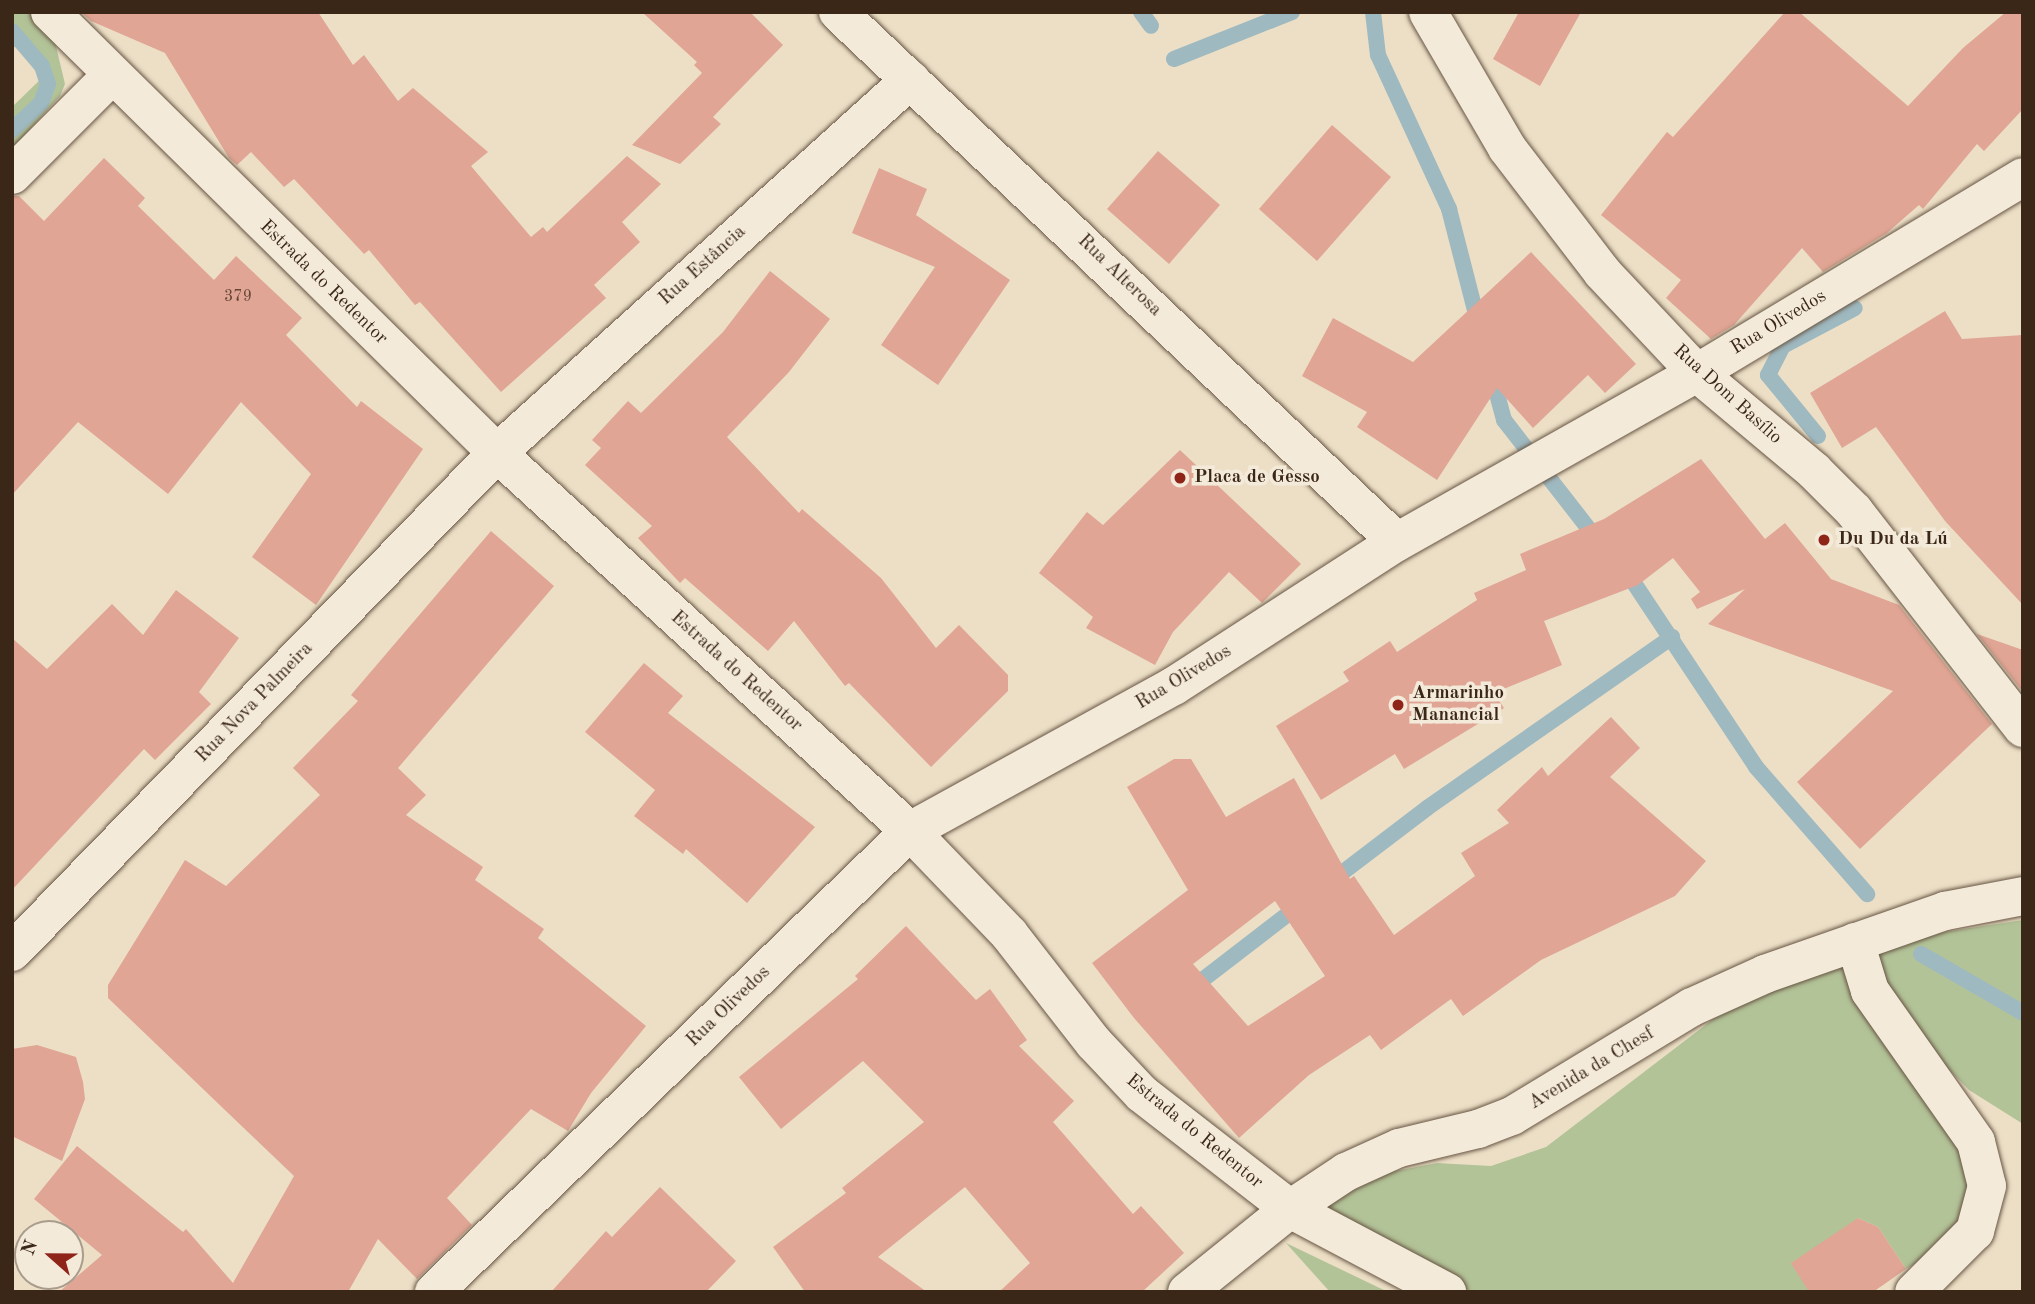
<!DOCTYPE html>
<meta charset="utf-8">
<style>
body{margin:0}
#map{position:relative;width:2035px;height:1304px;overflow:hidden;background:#ecdfc6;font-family:"Old Standard TT",serif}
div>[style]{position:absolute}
.green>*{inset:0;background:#b3c398}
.stream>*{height:16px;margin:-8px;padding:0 8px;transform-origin:8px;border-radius:8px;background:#9fb9c0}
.building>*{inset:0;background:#e0a594}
.roads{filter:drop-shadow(0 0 2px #675543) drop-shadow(0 0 2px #675543)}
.street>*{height:38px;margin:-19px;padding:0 19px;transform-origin:19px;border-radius:19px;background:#f3eada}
.secondary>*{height:38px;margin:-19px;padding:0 19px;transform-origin:19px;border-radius:19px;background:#f3eada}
.dots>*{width:19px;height:19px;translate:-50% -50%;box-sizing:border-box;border:4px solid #f3eada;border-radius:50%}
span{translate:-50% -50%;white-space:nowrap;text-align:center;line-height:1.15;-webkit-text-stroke:7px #f3eada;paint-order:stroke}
.number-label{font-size:16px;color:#644636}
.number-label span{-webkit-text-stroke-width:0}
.street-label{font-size:19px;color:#3b2717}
.poi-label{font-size:19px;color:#3b2717;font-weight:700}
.left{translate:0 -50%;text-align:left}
.frame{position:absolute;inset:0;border:14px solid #3b2717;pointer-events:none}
.north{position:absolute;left:14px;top:1220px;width:70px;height:70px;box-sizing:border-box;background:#f3eada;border:2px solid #a99c8c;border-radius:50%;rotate:291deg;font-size:19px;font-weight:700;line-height:28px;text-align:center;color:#3b2717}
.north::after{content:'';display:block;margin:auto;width:24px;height:32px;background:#8f2418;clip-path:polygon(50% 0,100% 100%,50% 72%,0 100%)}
</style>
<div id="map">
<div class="green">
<div style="clip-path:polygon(12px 12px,35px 12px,55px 42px,65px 84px,60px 96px,12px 149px,12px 107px,45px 75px,21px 42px,12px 49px)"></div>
<div style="clip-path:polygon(2023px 920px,2023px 1124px,1969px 1090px,1914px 1034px,1872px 958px,1891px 940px)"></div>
<div style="clip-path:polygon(1846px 965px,1956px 1140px,1968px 1184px,1968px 1206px,1950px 1243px,1906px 1269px,1878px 1227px,1858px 1218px,1809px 1292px,1472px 1292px,1316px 1211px,1385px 1173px,1437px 1163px,1491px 1166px,1546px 1147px,1742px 997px)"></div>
<div style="clip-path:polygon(1286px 1243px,1388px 1292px,1330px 1292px)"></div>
</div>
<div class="stream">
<div style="left:1141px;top:12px;width:17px;rotate:54deg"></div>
<div style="left:1373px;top:12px;width:43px;rotate:83.4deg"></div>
<div style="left:1378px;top:55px;width:170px;rotate:65.2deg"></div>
<div style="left:1449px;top:209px;width:121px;rotate:75.6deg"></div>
<div style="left:12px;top:31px;width:46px;rotate:49.4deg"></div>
<div style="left:42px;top:66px;width:19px;rotate:72deg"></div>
<div style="left:48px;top:84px;width:20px;rotate:110deg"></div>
<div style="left:41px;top:103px;width:40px;rotate:137deg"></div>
<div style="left:1174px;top:59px;width:127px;rotate:-21.7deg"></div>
<div style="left:1491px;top:372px;width:50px;rotate:74.8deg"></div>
<div style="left:1504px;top:420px;width:155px;rotate:52.1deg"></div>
<div style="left:1818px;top:436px;width:79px;rotate:-129.3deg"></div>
<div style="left:1768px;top:375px;width:33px;rotate:-63deg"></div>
<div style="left:1783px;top:346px;width:81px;rotate:-27.8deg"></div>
<div style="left:1624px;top:568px;width:239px;rotate:56.4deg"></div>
<div style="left:1756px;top:767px;width:169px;rotate:48.8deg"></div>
<div style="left:1330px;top:882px;width:122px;rotate:-37.3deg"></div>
<div style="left:1427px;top:808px;width:299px;rotate:-34.9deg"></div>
<div style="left:1921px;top:954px;width:118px;rotate:30deg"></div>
<div style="left:1188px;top:991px;width:143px;rotate:-37.6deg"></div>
</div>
<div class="building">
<div style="clip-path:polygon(81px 12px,318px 12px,353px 65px,364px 55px,398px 101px,413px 88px,488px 152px,471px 166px,531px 237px,543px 227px,547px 232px,627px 156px,661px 184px,622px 222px,640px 242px,594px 285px,606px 298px,501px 392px,420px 302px,415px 305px,369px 250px,364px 254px,294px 179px,284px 187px,251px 152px,237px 165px,229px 158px,165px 53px,91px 21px)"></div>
<div style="clip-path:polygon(642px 12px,750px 12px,783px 45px,713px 117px,721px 124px,680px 164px,632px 145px,702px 73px,694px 65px,697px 62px)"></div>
<div style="clip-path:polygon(1519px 12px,1581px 12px,1540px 86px,1493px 59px)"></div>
<div style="clip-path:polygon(1785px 12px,1799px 12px,1908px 106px,1963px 48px,2006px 12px,2023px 12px,2023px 109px,1984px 151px,1977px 144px,1923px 209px,1919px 205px,1887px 233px,1823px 272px,1802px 248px,1734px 325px,1711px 339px,1666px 298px,1681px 280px,1601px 215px,1667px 132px,1673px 137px)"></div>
<div style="clip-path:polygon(1332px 125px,1391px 177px,1317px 261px,1259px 209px)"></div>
<div style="clip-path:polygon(1158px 151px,1220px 205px,1169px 264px,1107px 209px)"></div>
<div style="clip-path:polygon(104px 158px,145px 198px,138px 206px,214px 280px,236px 256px,302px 318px,286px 335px,357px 407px,361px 401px,423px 449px,316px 605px,252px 557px,311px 474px,241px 402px,168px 494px,78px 422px,12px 495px,12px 196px,19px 196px,44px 221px)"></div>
<div style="clip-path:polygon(879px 168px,927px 189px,916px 215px,1010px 280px,938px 385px,881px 345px,935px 267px,852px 233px)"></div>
<div style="clip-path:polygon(1531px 252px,1636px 364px,1605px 393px,1588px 375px,1533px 428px,1497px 388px,1437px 480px,1357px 427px,1367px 412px,1302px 376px,1333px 318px,1413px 362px)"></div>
<div style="clip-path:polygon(770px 271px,830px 319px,789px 372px,727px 437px,799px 513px,802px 509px,881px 578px,936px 648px,959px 625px,1008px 675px,1008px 691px,931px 767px,849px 683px,845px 686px,794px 621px,768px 651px,685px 578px,680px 583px,638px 538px,652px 526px,585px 465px,601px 448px,592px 440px,628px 401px,641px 413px,723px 332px)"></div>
<div style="clip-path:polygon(1945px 311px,1962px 339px,2023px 335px,2023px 605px,1945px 521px,1876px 427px,1842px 448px,1810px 393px)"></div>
<div style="clip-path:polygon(1180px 450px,1301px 564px,1262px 603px,1229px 572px,1173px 632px,1155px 665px,1086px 628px,1093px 617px,1039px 573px,1087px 512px,1103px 525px)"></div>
<div style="clip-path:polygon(1701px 459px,1765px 539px,1785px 523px,1831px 579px,1899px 605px,1992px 724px,1860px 849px,1797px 782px,1893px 691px,1708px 624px,1745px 589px,1697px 609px,1691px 599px,1700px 592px,1673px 558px,1638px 585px,1544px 621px,1562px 665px,1494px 693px,1504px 708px,1404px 769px,1395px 754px,1321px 800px,1276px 726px,1349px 681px,1343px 672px,1390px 641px,1397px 652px,1477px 600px,1474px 593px,1526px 570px,1520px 554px,1604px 519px)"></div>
<div style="clip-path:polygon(491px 531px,554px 586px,398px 768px,426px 795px,406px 815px,483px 867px,475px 880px,544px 929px,538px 938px,646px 1026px,591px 1093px,568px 1131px,531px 1109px,447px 1198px,472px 1225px,417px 1279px,378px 1239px,348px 1292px,59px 1292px,102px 1255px,34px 1199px,77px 1146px,183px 1232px,186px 1229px,233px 1283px,294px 1176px,108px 998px,108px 985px,185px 860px,226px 886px,320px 795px,293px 768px,358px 701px,351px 695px)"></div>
<div style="clip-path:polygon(176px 590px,239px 638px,199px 692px,211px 704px,155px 760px,144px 749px,12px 890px,12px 638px,47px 669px,112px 604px,143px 635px)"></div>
<div style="clip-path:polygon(1977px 634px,2023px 650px,2023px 692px)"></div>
<div style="clip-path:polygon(644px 663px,683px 696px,668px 713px,815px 827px,747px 903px,686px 849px,683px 854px,634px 816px,655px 790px,585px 732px)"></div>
<div style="clip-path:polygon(evenodd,1611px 717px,1640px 748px,1610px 777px,1706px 861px,1675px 896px,1541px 960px,1463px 1016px,1451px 999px,1381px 1050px,1370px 1035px,1309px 1075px,1239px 1138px,1134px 1018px,1092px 963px,1188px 890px,1127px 787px,1174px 759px,1191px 759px,1226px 817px,1294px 778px,1350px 879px,1354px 876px,1394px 935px,1475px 876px,1461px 853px,1509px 823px,1497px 810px,1542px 767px,1548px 776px,1611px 717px,1275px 901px,1325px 976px,1248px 1026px,1193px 964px,1275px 901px)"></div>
<div style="clip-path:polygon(906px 926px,976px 1000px,990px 989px,1027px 1040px,1019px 1046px,1074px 1101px,1053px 1122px,1133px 1214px,1141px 1206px,1184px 1253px,1142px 1292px,999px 1292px,1030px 1263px,965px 1187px,878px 1257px,927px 1292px,805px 1292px,773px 1247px,846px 1193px,842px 1188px,924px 1122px,863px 1061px,781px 1129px,739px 1077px,858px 979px,855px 976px)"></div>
<div style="clip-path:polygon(37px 1045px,76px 1057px,83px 1082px,85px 1099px,62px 1161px,12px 1136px,12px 1049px)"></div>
<div style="clip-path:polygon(660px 1187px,736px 1261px,706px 1292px,551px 1292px,606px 1231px,612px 1237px)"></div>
<div style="clip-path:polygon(1858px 1218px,1878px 1227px,1906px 1269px,1873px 1292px,1809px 1292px,1791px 1263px)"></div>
</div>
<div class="roads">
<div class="street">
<div style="left:50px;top:12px;width:628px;rotate:44.61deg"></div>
<div style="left:497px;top:453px;width:560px;rotate:42.47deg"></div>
<div style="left:910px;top:831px;width:143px;rotate:46.1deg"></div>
<div style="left:1009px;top:934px;width:138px;rotate:52.1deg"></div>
<div style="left:1094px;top:1043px;width:70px;rotate:46.7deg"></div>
<div style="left:1142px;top:1094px;width:187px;rotate:37.8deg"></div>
<div style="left:1290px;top:1209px;width:178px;rotate:27.9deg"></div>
<div style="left:838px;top:12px;width:770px;rotate:43.47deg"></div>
<div style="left:12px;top:175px;width:140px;rotate:-45deg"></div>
<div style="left:1855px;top:942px;width:51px;rotate:73deg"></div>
<div style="left:1870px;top:991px;width:184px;rotate:54.9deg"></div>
<div style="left:1976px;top:1142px;width:45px;rotate:76deg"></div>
<div style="left:1987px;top:1186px;width:47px;rotate:104.9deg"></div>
<div style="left:1975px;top:1231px;width:86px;rotate:135deg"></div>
<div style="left:12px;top:952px;width:696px;rotate:-45.82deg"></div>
<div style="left:497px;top:453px;width:557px;rotate:-42.09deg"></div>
<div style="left:434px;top:1292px;width:663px;rotate:-44.08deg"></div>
<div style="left:910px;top:831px;width:301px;rotate:-28.8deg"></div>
<div style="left:1174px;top:686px;width:265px;rotate:-32.9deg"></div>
<div style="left:1397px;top:542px;width:344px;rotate:-29.4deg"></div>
<div style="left:1697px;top:373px;width:380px;rotate:-31deg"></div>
<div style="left:1187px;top:1292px;width:132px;rotate:-38.9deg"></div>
<div style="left:1290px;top:1209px;width:67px;rotate:-33.5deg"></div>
<div style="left:1346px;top:1172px;width:58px;rotate:-24.4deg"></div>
<div style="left:1399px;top:1148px;width:81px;rotate:-13.5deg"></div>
<div style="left:1478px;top:1129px;width:36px;rotate:-21deg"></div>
<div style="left:1512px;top:1116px;width:210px;rotate:-31.2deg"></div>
<div style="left:1692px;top:1007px;width:80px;rotate:-24.3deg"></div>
<div style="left:1765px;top:974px;width:191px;rotate:-19.3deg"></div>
<div style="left:1945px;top:911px;width:79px;rotate:-10.9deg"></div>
</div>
<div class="secondary">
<div style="left:1428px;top:12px;width:157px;rotate:59.8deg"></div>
<div style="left:1507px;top:148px;width:156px;rotate:52.5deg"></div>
<div style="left:1602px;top:272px;width:139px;rotate:46.8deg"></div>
<div style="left:1697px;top:373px;width:153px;rotate:39.9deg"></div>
<div style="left:1814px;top:471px;width:57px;rotate:45deg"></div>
<div style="left:1854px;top:511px;width:275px;rotate:52.1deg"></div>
</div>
</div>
<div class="dots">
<div style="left:1180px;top:478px;background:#8f2418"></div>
<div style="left:1824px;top:540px;background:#8f2418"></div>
<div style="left:1398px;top:705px;background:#8f2418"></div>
</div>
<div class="number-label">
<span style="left:238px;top:297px">379</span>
</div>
<div class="street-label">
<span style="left:703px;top:266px;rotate:-42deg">Rua Estância</span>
<span style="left:1119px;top:276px;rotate:44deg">Rua Alterosa</span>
<span style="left:323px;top:283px;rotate:44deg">Estrada do Redentor</span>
<span style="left:1779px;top:323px;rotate:-31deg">Rua Olivedos</span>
<span style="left:1727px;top:395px;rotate:42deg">Rua Dom Basílio</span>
<span style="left:736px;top:672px;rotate:42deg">Estrada do Redentor</span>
<span style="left:1184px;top:678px;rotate:-31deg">Rua Olivedos</span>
<span style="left:255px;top:703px;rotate:-46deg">Rua Nova Palmeira</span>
<span style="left:729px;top:1007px;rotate:-44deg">Rua Olivedos</span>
<span style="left:1592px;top:1069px;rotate:-31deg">Avenida da Chesf</span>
<span style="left:1194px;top:1132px;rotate:39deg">Estrada do Redentor</span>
</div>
<div class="poi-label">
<span class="left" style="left:1194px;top:478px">Placa de Gesso</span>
<span class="left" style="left:1838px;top:540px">Du Du da Lú</span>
<span class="left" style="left:1412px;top:705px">Armarinho<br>Manancial</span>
</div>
<div class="frame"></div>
<div class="north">N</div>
</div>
